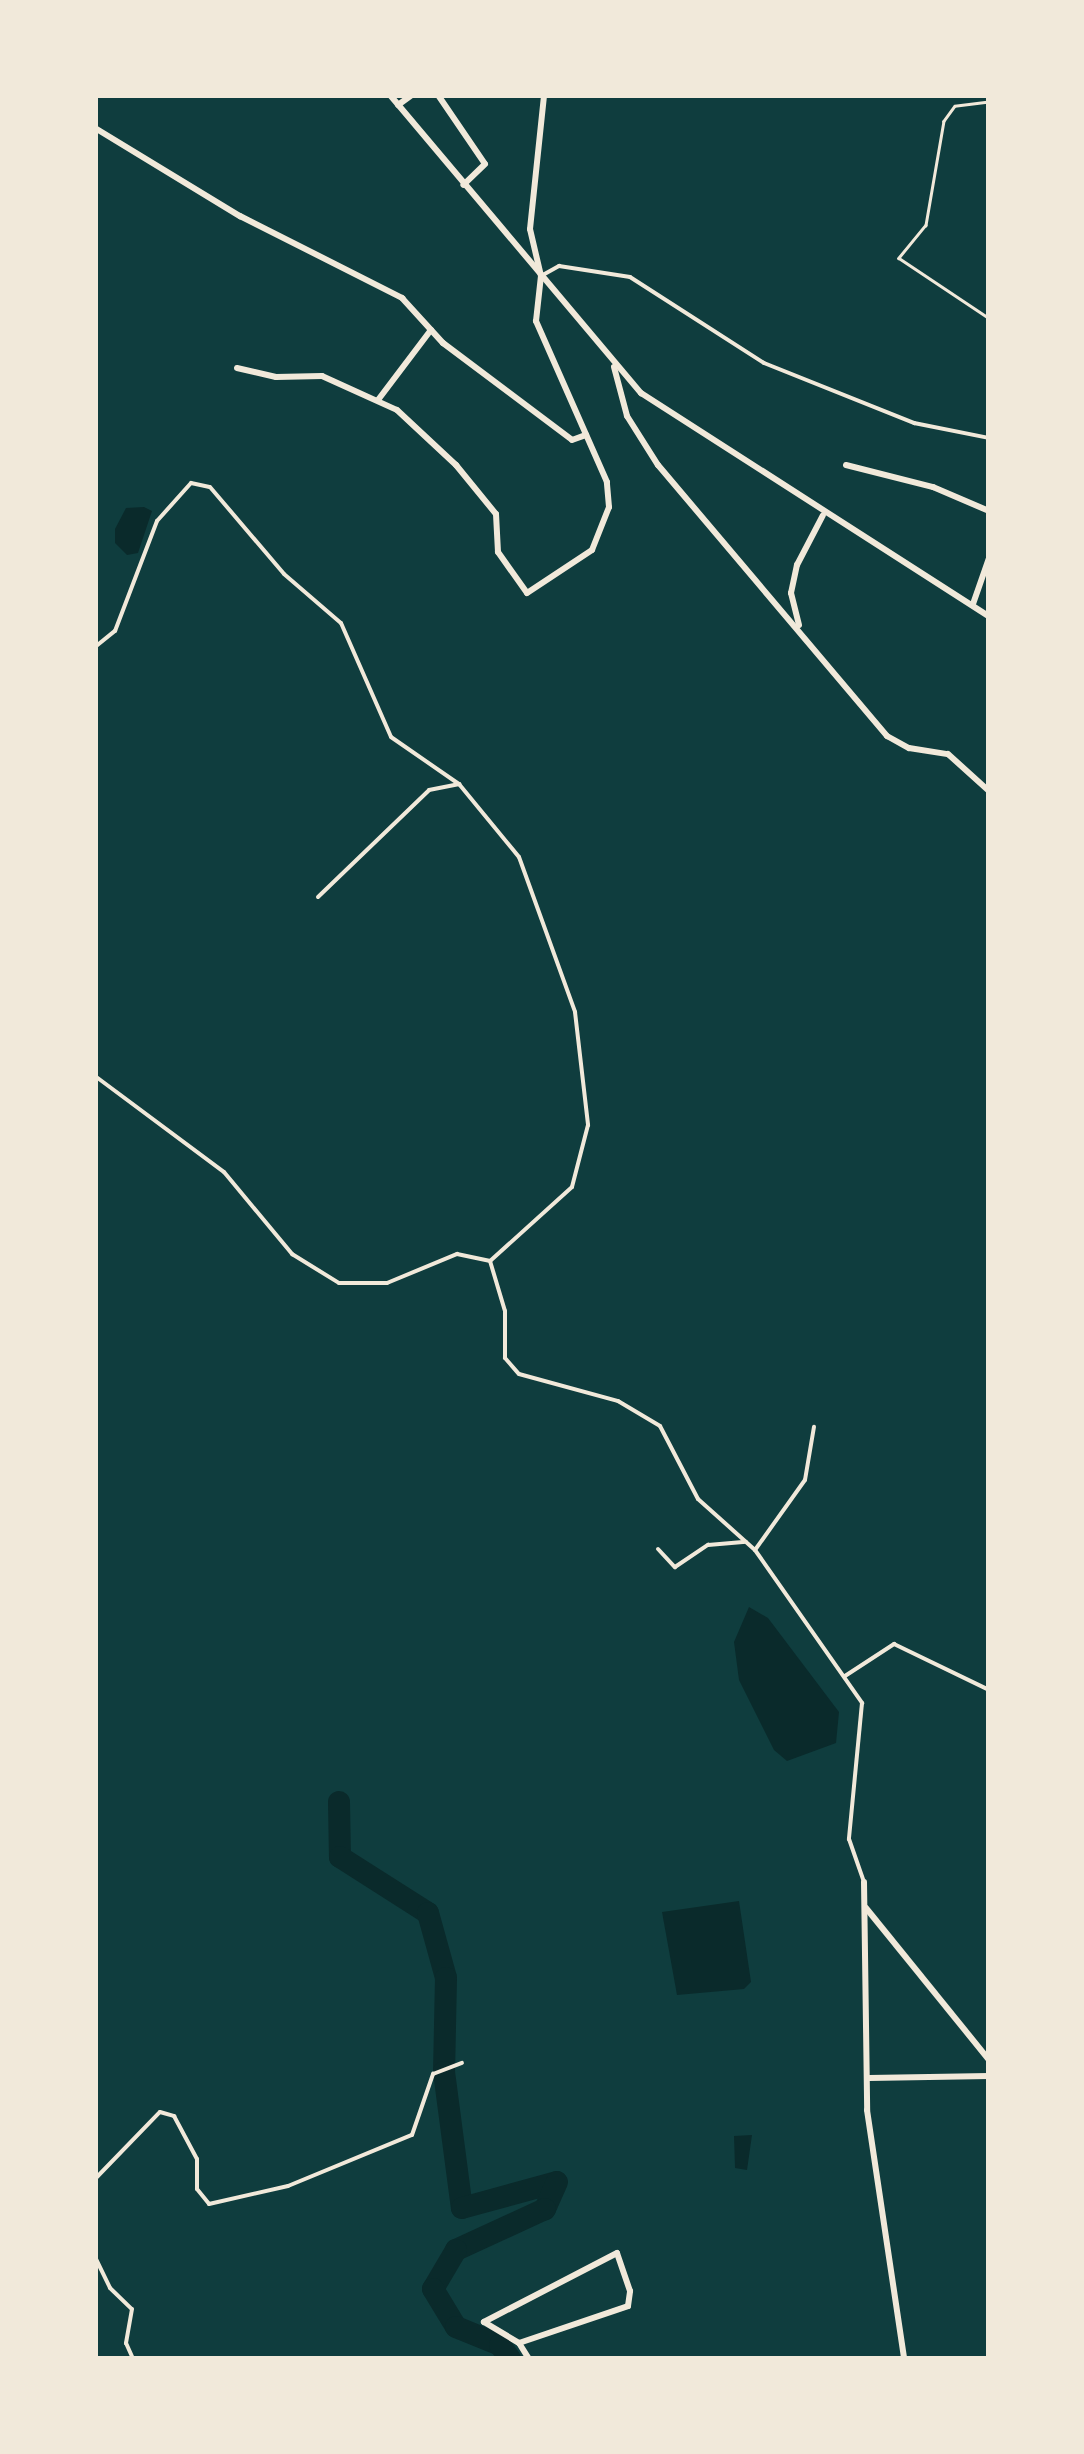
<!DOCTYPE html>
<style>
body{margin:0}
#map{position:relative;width:1084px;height:2454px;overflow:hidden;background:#0f3d3e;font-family:"Roboto Condensed",sans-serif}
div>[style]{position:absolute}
.water>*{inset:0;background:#0a2a2b}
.river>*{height:22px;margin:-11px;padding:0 11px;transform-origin:11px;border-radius:11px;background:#0a2a2b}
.path>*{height:2.5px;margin:-1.25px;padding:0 1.25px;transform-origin:1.25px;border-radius:1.25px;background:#f1e9da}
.service>*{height:4px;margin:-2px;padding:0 2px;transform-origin:2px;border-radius:2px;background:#f1e9da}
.minor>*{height:6px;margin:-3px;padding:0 3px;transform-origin:3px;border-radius:3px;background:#f1e9da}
span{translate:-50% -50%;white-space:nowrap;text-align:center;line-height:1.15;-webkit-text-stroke:9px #f1e9da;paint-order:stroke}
.frame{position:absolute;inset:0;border:98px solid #f1e9da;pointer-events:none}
</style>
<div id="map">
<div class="water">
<div style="clip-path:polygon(144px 507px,152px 511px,138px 553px,127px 555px,115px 543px,115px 529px,126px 508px)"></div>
<div style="clip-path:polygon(749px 1607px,768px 1618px,839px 1712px,836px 1743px,787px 1761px,774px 1750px,739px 1680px,734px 1642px)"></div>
<div style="clip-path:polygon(739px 1901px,751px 1982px,744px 1989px,677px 1995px,662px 1912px)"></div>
<div style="clip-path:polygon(752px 2135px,747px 2170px,735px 2168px,734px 2136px)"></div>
</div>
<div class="river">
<div style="left:339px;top:1802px;width:55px;rotate:89deg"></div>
<div style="left:340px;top:1857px;width:104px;rotate:32.5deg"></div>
<div style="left:428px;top:1913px;width:67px;rotate:74.5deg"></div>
<div style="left:446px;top:1978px;width:94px;rotate:91.2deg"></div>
<div style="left:444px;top:2072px;width:137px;rotate:82.5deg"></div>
<div style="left:462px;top:2208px;width:98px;rotate:-15.3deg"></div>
<div style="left:557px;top:2182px;width:30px;rotate:114deg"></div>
<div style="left:545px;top:2209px;width:98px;rotate:155.3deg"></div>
<div style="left:456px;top:2250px;width:45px;rotate:120.5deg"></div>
<div style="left:433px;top:2289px;width:44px;rotate:58.8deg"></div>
<div style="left:456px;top:2327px;width:48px;rotate:22.2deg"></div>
<div style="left:500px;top:2345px;width:17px;rotate:54deg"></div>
</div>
<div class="path">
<div style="left:989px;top:102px;width:34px;rotate:173deg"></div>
<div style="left:955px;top:106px;width:19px;rotate:126deg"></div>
<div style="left:944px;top:121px;width:106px;rotate:99.8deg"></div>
<div style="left:926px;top:225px;width:43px;rotate:129.3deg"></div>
<div style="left:899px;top:258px;width:108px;rotate:33.7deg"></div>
</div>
<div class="service">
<div style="left:541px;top:276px;width:21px;rotate:-29deg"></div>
<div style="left:559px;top:266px;width:72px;rotate:8.8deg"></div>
<div style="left:630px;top:277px;width:159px;rotate:32.7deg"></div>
<div style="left:764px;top:363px;width:162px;rotate:21.8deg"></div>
<div style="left:914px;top:423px;width:76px;rotate:11.3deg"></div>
<div style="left:95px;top:647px;width:26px;rotate:-39deg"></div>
<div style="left:115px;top:631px;width:118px;rotate:-69.1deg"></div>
<div style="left:157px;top:521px;width:51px;rotate:-48.2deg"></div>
<div style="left:191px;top:483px;width:19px;rotate:12deg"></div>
<div style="left:210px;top:487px;width:114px;rotate:49.6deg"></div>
<div style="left:284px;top:574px;width:75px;rotate:40.7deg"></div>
<div style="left:341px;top:623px;width:124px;rotate:66.3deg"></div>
<div style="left:391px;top:737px;width:83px;rotate:34.7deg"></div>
<div style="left:459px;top:784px;width:94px;rotate:50.6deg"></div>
<div style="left:519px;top:857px;width:165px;rotate:70.1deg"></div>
<div style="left:575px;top:1012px;width:114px;rotate:83.4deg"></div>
<div style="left:588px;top:1125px;width:64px;rotate:104.5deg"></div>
<div style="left:572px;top:1187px;width:110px;rotate:137.9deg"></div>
<div style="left:318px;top:897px;width:154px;rotate:-43.9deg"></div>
<div style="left:429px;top:790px;width:31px;rotate:-11deg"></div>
<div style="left:95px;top:1076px;width:161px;rotate:36.7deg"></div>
<div style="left:224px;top:1172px;width:107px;rotate:50.3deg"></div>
<div style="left:292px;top:1254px;width:55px;rotate:31.7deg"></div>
<div style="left:339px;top:1283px;width:48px"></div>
<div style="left:387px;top:1283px;width:76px;rotate:-22.5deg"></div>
<div style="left:457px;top:1254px;width:34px;rotate:12deg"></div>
<div style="left:490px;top:1261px;width:52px;rotate:73.3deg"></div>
<div style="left:505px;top:1311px;width:47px;rotate:90deg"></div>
<div style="left:505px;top:1358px;width:21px;rotate:49deg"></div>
<div style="left:519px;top:1374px;width:103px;rotate:15.3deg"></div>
<div style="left:618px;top:1401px;width:49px;rotate:30.8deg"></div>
<div style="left:660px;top:1426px;width:82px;rotate:62.5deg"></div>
<div style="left:698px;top:1499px;width:76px;rotate:41.8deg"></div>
<div style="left:755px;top:1550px;width:187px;rotate:55deg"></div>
<div style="left:862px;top:1703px;width:137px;rotate:95.5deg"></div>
<div style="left:849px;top:1839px;width:46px;rotate:70.8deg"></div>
<div style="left:658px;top:1549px;width:25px;rotate:47deg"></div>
<div style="left:675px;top:1567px;width:40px;rotate:-34deg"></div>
<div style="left:708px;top:1545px;width:38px;rotate:-5deg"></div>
<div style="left:755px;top:1550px;width:86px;rotate:-54.5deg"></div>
<div style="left:805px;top:1480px;width:54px;rotate:-80.4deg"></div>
<div style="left:845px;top:1676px;width:59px;rotate:-33.1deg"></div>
<div style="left:894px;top:1644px;width:106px;rotate:25.8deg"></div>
<div style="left:95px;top:2179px;width:93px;rotate:-45.9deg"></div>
<div style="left:160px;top:2112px;width:15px;rotate:16deg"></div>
<div style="left:174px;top:2116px;width:49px;rotate:61.9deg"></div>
<div style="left:197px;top:2159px;width:30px;rotate:90deg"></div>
<div style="left:197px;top:2189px;width:19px;rotate:51deg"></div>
<div style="left:209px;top:2204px;width:81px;rotate:-12.8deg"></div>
<div style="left:288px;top:2186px;width:134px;rotate:-22.4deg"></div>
<div style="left:412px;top:2135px;width:65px;rotate:-71deg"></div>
<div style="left:433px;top:2074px;width:31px;rotate:-21deg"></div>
<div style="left:95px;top:2257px;width:34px;rotate:64deg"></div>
<div style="left:110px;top:2288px;width:30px;rotate:44deg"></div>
<div style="left:132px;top:2309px;width:35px;rotate:100deg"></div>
<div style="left:126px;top:2343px;width:17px;rotate:66deg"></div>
</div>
<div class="minor">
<div style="left:390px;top:95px;width:390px;rotate:49.9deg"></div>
<div style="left:641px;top:393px;width:413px;rotate:32.7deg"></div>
<div style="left:438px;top:95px;width:83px;rotate:55.7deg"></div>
<div style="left:485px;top:164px;width:30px;rotate:136deg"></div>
<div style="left:398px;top:105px;width:17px;rotate:-36deg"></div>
<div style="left:95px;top:128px;width:170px;rotate:31.3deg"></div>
<div style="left:240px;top:216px;width:182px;rotate:26.8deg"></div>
<div style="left:402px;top:298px;width:61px;rotate:47.7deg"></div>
<div style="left:443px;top:343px;width:161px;rotate:36.9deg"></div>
<div style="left:572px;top:440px;width:15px;rotate:-20deg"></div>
<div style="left:614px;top:367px;width:51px;rotate:75.1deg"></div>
<div style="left:627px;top:416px;width:58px;rotate:57.7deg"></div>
<div style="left:658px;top:465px;width:355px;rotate:49.8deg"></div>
<div style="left:887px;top:736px;width:25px;rotate:29deg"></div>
<div style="left:909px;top:748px;width:39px;rotate:9deg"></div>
<div style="left:948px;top:754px;width:55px;rotate:42.1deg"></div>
<div style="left:237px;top:368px;width:40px;rotate:13deg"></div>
<div style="left:276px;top:377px;width:46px;rotate:-1.2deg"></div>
<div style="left:322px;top:376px;width:82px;rotate:24.4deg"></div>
<div style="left:397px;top:410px;width:81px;rotate:43deg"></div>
<div style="left:456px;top:465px;width:63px;rotate:50.8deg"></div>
<div style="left:496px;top:514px;width:38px;rotate:87deg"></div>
<div style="left:498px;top:552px;width:50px;rotate:54.7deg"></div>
<div style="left:527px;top:593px;width:78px;rotate:-33.5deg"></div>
<div style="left:592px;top:550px;width:46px;rotate:-68.4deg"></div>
<div style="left:609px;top:507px;width:25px;rotate:-95deg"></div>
<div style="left:607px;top:482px;width:176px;rotate:-113.8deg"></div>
<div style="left:536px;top:321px;width:45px;rotate:-83.7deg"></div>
<div style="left:541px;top:276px;width:48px;rotate:-103.2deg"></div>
<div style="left:530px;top:229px;width:135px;rotate:-84deg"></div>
<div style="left:378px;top:400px;width:88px;rotate:-52.9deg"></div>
<div style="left:846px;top:465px;width:90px;rotate:14.2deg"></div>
<div style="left:933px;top:487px;width:61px;rotate:23.2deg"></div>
<div style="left:973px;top:604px;width:49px;rotate:-70.8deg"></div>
<div style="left:799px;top:625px;width:33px;rotate:-104deg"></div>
<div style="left:791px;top:593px;width:29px;rotate:-78deg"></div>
<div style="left:797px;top:565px;width:56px;rotate:-62.5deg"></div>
<div style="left:864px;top:1882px;width:228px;rotate:89.2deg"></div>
<div style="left:867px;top:2110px;width:252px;rotate:81.5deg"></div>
<div style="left:866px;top:1908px;width:196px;rotate:51deg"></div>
<div style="left:869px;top:2078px;width:120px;rotate:-1deg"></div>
<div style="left:519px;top:2343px;width:115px;rotate:-18.7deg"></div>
<div style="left:628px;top:2306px;width:15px;rotate:-82deg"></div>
<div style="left:630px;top:2291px;width:40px;rotate:-108.9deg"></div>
<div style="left:617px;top:2253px;width:150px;rotate:152.6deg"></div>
<div style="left:484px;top:2322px;width:41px;rotate:31deg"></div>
<div style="left:519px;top:2343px;width:19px;rotate:58deg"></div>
</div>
<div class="frame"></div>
</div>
